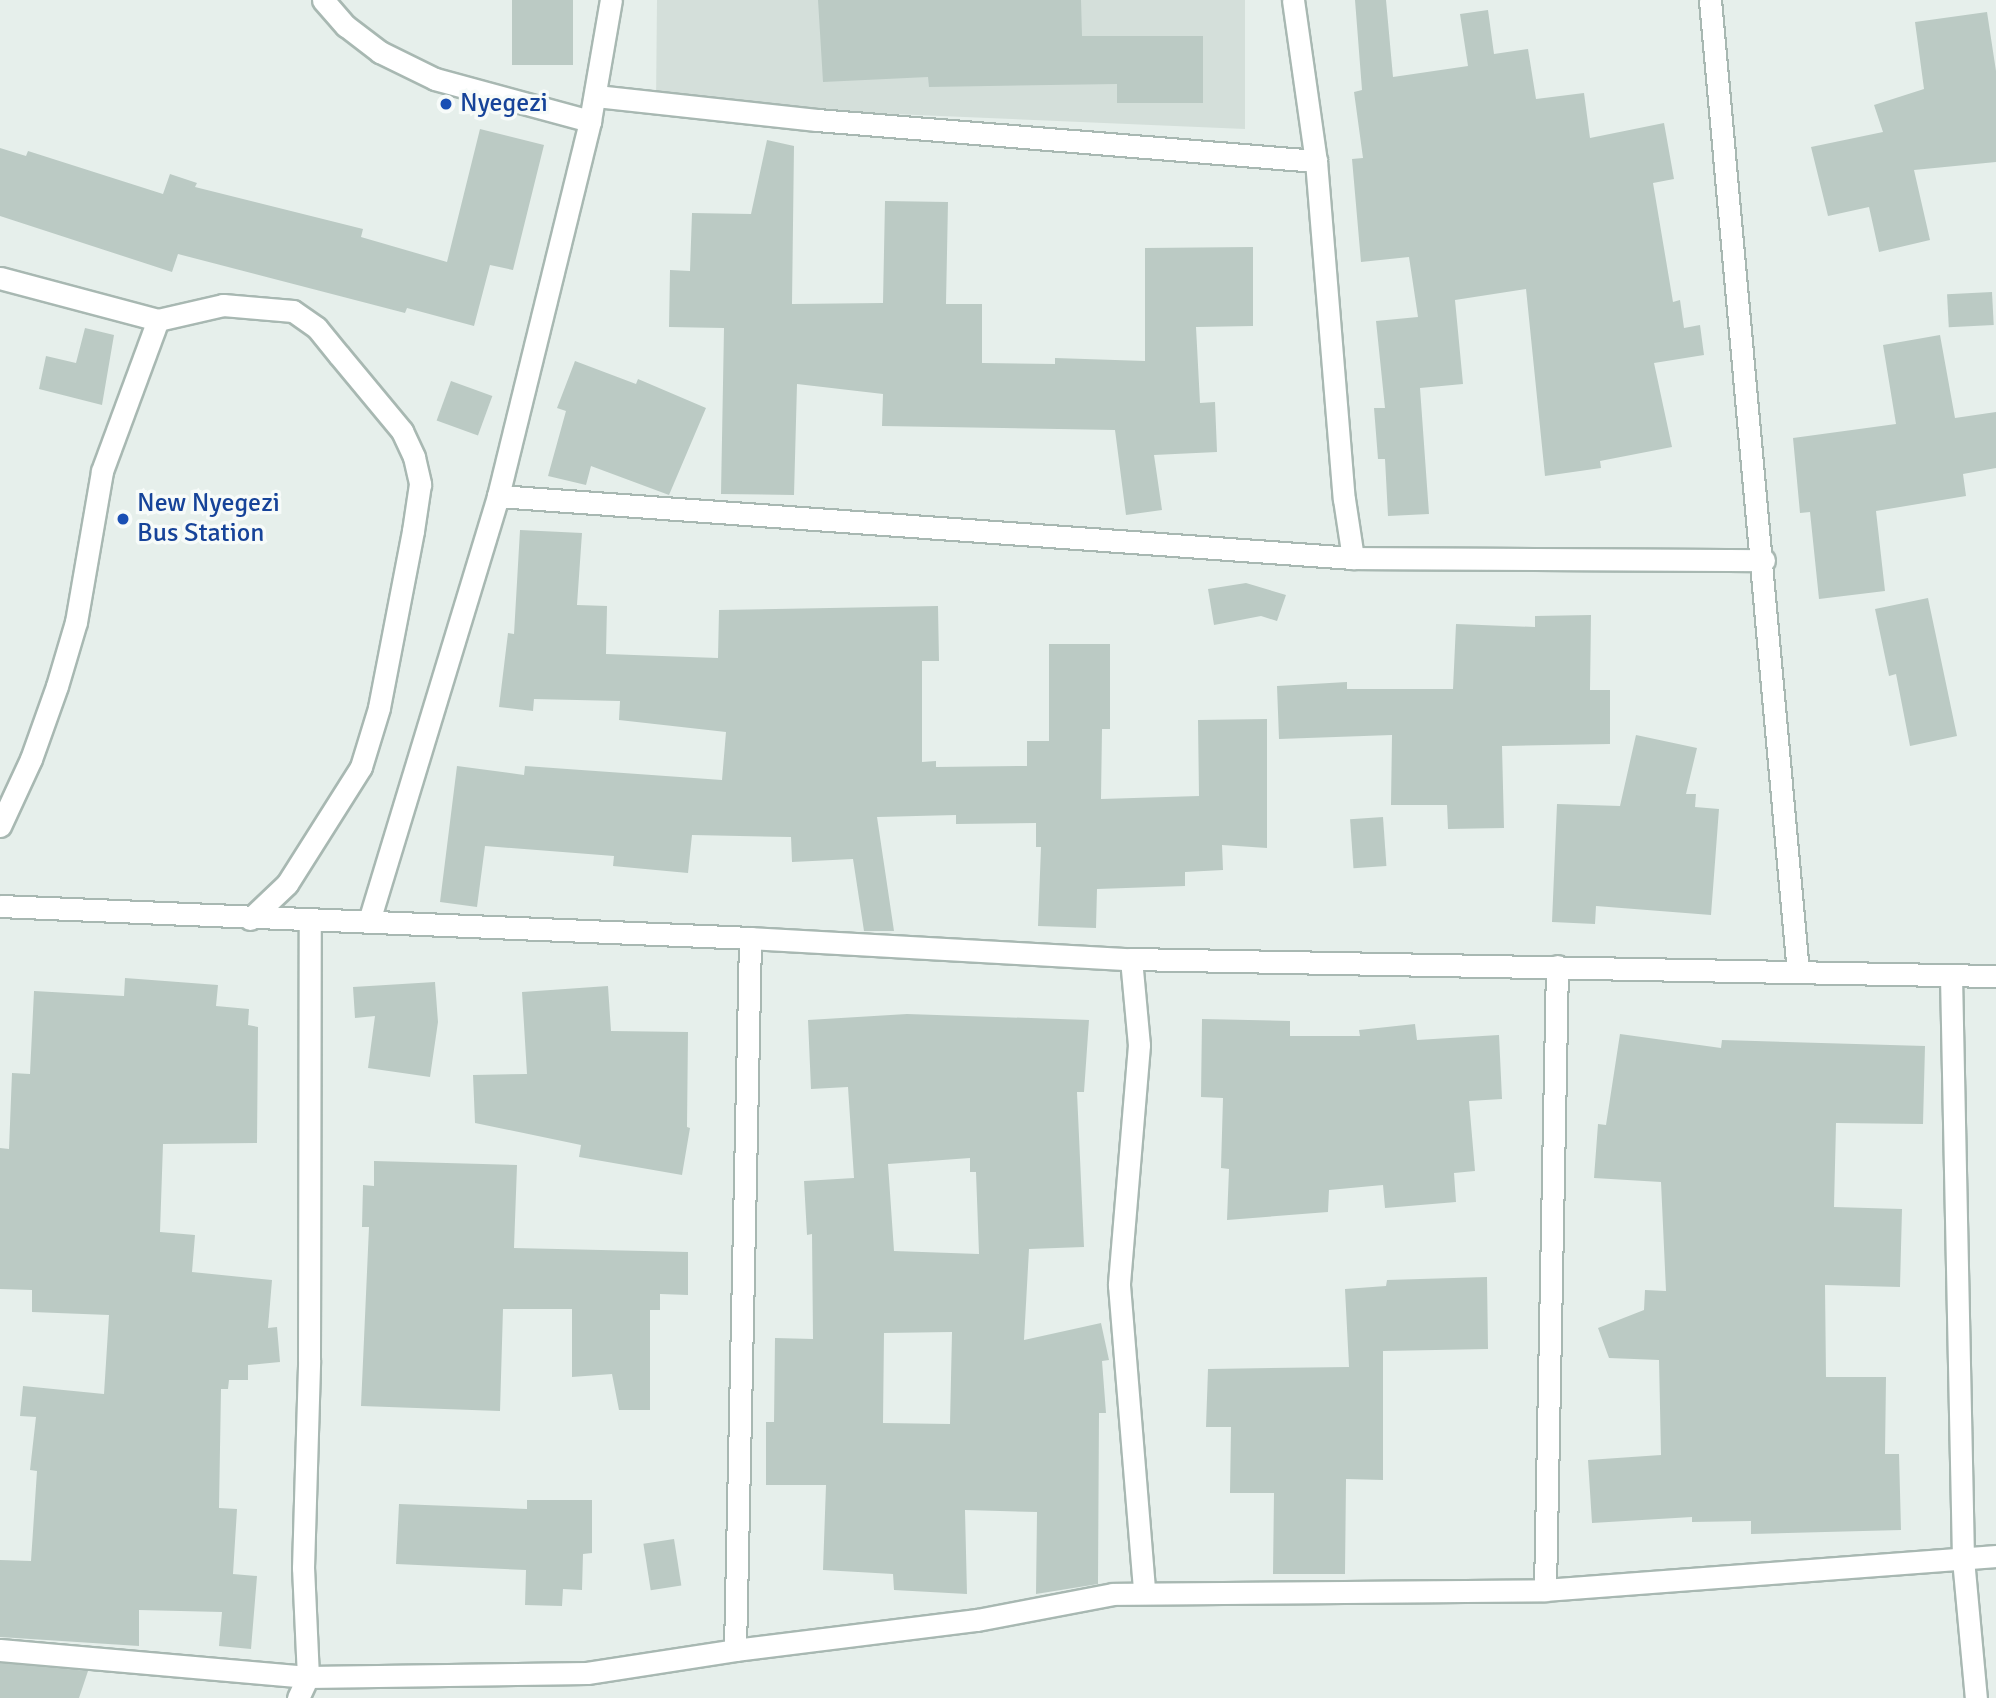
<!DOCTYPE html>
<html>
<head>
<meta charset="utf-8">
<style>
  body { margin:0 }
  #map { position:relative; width:1996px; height:1698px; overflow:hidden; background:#e6efeb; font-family:Signika,sans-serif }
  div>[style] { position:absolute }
  .built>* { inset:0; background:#d4dfda }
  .building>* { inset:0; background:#bbcac4; transform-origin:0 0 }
  .roads { filter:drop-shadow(2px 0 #a8b8b2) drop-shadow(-2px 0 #a8b8b2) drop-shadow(0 2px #a8b8b2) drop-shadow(0 -2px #a8b8b2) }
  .minor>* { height:21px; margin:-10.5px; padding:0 10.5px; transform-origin:10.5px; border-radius:10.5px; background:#fff }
  .dots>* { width:19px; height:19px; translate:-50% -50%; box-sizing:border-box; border:4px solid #f7fbf9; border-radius:50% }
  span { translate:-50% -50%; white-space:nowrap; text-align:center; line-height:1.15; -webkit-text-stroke:7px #f7fbf9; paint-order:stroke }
  .transit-label { font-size:26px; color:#164399 }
  .left { translate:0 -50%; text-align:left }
</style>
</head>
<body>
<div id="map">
  <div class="built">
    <div style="clip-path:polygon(657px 0,1245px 0,1245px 129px,656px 104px)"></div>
  </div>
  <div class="building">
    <div style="left:512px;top:0;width:61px;height:65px"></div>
    <div style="clip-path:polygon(818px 0,1081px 0,1082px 36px,1203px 36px,1203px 103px,1117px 103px,1117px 84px,929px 87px,928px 77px,823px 82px)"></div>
    <div style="clip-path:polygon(1355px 0,1386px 0,1393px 77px,1468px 66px,1460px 14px,1488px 10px,1494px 54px,1528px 49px,1536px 99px,1584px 93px,1590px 138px,1664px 123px,1674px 179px,1653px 183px,1673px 302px,1680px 300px,1684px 328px,1700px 325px,1704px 355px,1654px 363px,1672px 447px,1600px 461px,1601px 468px,1545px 476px,1526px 289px,1455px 300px,1463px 384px,1420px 388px,1429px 514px,1388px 516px,1385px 459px,1378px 459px,1374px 408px,1385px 408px,1376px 321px,1418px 317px,1409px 257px,1361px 262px,1352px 159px,1363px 158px,1354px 92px,1362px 90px)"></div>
    <div style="clip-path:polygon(1987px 12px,1996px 71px,1996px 162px,1914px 170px,1930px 240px,1879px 252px,1869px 207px,1828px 216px,1811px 147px,1883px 132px,1874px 105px,1924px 89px,1915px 22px)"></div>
    <div style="clip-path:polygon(480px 129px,544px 145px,513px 270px,490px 265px,474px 326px,407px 308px,405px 313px,178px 254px,172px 272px,0 216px,0 148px,26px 156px,28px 151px,163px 194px,170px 174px,197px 183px,195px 187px,363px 229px,361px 237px,447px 262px)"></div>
    <div style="clip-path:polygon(767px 140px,794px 146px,792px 304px,883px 303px,885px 201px,948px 202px,946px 304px,982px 304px,982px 363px,1055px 364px,1055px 358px,1145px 361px,1145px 248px,1253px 247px,1253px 326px,1196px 327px,1200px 403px,1215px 402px,1217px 452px,1154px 455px,1162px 510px,1126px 515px,1115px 430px,882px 426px,883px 394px,797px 384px,794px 495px,721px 494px,724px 328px,669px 327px,670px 270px,690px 271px,692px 213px,751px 214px)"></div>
    <div style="left:1992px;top:292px;width:33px;height:45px;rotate:87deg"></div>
    <div style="clip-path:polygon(85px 328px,114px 335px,102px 405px,39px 389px,46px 356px,76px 363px)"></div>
    <div style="clip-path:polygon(1940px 335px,1955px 418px,1996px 412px,1996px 468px,1963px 474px,1966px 496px,1876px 511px,1885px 591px,1819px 599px,1810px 512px,1800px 513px,1793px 438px,1896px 424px,1883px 345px)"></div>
    <div style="clip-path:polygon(575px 361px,636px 384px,638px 379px,706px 408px,669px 495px,591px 466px,586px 485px,548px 476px,566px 411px,557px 408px)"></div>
    <div style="left:451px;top:381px;width:44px;height:42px;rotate:20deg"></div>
    <div style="clip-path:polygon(520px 530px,582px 533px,577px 605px,607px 606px,606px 654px,718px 658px,719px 610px,938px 606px,939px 661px,922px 661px,922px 762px,936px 761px,936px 767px,1027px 766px,1027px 741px,1049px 741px,1049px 644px,1110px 644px,1110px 729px,1102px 729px,1101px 799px,1199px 796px,1198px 720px,1267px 719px,1267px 848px,1222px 845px,1223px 870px,1185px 872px,1185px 886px,1097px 889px,1096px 928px,1038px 926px,1041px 847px,1036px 847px,1036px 823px,956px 824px,956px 815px,877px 817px,894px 931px,864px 931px,853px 859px,792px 862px,791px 837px,692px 835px,688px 873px,613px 866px,614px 856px,485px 846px,477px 907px,440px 902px,457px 766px,524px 775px,525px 766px,722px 780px,726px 732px,619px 720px,620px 701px,534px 699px,533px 711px,499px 707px,508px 633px,514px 634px)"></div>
    <div style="clip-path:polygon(1246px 583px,1286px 595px,1277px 621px,1261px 616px,1214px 625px,1208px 589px)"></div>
    <div style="clip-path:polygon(1928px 598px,1957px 736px,1910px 746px,1896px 674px,1889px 676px,1875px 609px)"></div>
    <div style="clip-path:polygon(1591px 615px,1590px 690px,1610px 690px,1610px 744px,1502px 746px,1504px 828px,1448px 829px,1447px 805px,1391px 805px,1392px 735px,1279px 739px,1277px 686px,1347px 682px,1347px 689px,1453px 689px,1456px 624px,1535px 627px,1535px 616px)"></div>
    <div style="clip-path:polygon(1636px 735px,1697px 748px,1686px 794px,1696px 794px,1695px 807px,1719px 809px,1711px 915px,1596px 906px,1595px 924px,1552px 922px,1557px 804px,1620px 806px)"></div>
    <div style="left:1383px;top:817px;width:49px;height:33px;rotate:86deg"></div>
    <div style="clip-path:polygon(125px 978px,218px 985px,216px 1006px,249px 1009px,248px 1025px,258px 1027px,257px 1143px,163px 1144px,160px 1232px,195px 1235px,192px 1272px,272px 1280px,268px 1328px,277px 1327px,280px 1362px,248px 1365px,248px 1380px,229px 1380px,228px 1389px,221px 1389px,219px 1508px,237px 1509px,233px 1574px,257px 1576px,251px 1649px,219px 1646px,222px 1612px,139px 1610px,139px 1646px,0 1637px,0 1560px,31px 1561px,37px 1471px,30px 1470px,36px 1417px,20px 1416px,23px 1386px,104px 1394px,109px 1315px,32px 1312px,32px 1290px,0 1289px,0 1148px,9px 1149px,12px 1073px,30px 1074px,34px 991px,124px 996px)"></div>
    <div style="clip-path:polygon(435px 982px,438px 1022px,430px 1077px,368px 1068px,375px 1016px,355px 1018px,353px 987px)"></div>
    <div style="clip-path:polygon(608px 986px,611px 1031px,688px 1032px,687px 1127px,690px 1128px,682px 1175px,579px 1157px,581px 1145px,475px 1123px,473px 1075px,527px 1074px,522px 992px)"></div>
    <div style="clip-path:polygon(evenodd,907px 1014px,1089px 1020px,1084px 1092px,1077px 1092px,1084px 1247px,1029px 1249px,1024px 1340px,1101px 1323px,1109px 1360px,1102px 1361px,1106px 1413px,1099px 1413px,1098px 1584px,1036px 1594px,1037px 1512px,965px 1510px,967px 1594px,894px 1590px,893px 1574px,823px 1570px,826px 1485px,766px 1485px,766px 1422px,774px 1422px,775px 1338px,813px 1339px,812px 1234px,807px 1235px,804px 1181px,854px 1178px,848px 1087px,811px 1089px,808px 1020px,907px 1014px,970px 1158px,970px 1172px,976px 1172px,979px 1254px,894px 1251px,888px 1164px,970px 1158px,907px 1014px,952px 1332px,950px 1424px,883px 1423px,884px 1333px,952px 1332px)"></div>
    <div style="clip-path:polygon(1202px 1019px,1290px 1021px,1290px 1036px,1360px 1036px,1359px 1030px,1415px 1024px,1417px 1040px,1499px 1035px,1502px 1099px,1469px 1101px,1475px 1171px,1454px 1173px,1456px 1202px,1385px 1208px,1383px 1185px,1329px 1190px,1328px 1212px,1227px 1220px,1229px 1169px,1221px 1168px,1223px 1098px,1201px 1097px)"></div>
    <div style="clip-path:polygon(1620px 1034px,1721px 1048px,1722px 1040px,1925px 1046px,1923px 1124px,1836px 1123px,1834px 1207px,1902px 1209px,1900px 1287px,1825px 1285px,1826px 1377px,1886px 1377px,1885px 1454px,1899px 1454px,1901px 1530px,1751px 1534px,1751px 1521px,1692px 1522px,1692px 1517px,1592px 1523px,1588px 1460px,1661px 1455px,1659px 1360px,1609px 1358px,1598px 1328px,1644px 1310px,1645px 1290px,1666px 1291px,1661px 1182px,1594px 1178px,1598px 1124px,1606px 1125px)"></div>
    <div style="clip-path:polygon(374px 1161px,517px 1165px,514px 1248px,688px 1252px,688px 1295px,660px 1294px,660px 1310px,650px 1310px,650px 1410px,619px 1410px,612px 1374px,572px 1377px,572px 1309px,503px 1309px,500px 1411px,361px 1406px,369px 1227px,362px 1227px,363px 1185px,374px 1186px)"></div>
    <div style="clip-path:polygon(1487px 1277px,1488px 1349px,1383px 1351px,1383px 1480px,1346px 1479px,1345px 1574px,1273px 1574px,1274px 1493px,1230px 1493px,1231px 1427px,1206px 1427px,1208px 1369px,1349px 1367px,1345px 1289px,1386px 1286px,1387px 1280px)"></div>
    <div style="clip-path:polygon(527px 1500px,592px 1500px,592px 1553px,583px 1554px,582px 1590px,563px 1589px,562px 1606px,525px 1605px,526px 1570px,396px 1564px,399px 1504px,527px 1509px)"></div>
    <div style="left:674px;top:1539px;width:47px;height:31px;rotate:81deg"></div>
    <div style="clip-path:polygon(0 1663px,88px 1671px,79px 1698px,0 1698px)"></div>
  </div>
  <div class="roads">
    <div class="minor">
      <div style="left:323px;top:0;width:35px;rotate:49deg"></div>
      <div style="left:346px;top:26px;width:43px;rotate:37.4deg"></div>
      <div style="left:380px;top:52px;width:61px;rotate:26.1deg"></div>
      <div style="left:435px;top:79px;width:161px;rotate:15.2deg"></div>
      <div style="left:1293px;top:0;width:163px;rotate:81.9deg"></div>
      <div style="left:1316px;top:161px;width:339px;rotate:85.3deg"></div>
      <div style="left:1344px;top:499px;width:60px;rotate:81.3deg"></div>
      <div style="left:1710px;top:0;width:976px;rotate:84.83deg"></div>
      <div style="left:596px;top:96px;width:222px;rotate:6.2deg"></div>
      <div style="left:817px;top:120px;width:501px;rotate:4.7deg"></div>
      <div style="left:0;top:278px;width:163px;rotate:14.9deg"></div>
      <div style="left:158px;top:320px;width:67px;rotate:-13deg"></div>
      <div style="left:223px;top:305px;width:70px;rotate:4.9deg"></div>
      <div style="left:293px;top:311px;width:29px;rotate:35deg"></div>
      <div style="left:317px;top:328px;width:35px;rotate:51deg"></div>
      <div style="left:339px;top:355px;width:99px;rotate:50.3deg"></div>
      <div style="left:402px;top:431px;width:29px;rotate:65deg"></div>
      <div style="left:414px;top:457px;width:28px;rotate:77deg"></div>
      <div style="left:420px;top:484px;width:48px;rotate:98.5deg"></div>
      <div style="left:413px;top:531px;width:180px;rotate:100.9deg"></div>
      <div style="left:379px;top:708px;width:62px;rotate:107deg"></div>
      <div style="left:361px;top:767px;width:138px;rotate:122.3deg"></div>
      <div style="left:287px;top:884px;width:51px;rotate:136.6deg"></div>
      <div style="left:498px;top:496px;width:857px;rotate:4.15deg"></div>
      <div style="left:1353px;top:558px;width:411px;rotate:0.3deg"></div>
      <div style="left:0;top:826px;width:74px;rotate:-65.2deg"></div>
      <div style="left:31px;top:759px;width:77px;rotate:-70.4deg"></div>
      <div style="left:57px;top:686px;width:67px;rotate:-73.5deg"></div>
      <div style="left:76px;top:622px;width:153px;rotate:-80.2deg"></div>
      <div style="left:102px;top:471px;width:161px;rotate:-69.7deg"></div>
      <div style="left:0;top:906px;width:751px;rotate:2.44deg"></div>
      <div style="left:750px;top:938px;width:382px;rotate:3.2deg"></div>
      <div style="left:1131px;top:959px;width:865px;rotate:1.13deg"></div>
      <div style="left:369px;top:921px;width:444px;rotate:-73.1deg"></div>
      <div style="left:498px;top:496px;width:386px;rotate:-76.2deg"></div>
      <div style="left:590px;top:121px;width:123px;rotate:-80.2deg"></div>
      <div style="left:1131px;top:959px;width:86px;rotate:84.7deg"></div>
      <div style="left:1139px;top:1045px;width:241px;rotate:94.8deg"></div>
      <div style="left:1119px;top:1285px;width:308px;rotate:85.3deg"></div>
      <div style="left:1951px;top:976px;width:583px;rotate:88.82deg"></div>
      <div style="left:1963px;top:1559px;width:140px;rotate:84.7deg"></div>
      <div style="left:1545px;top:1590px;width:624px;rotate:-88.9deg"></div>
      <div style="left:0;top:1650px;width:309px;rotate:5deg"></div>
      <div style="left:308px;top:1677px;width:279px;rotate:-0.8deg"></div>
      <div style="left:587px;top:1673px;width:150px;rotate:-8.8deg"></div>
      <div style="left:735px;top:1650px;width:244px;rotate:-7.1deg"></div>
      <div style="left:977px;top:1620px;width:138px;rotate:-10.8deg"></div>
      <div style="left:1113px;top:1594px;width:432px;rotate:-0.5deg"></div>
      <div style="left:1545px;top:1590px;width:452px;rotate:-4.3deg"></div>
      <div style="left:735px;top:1650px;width:712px;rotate:-88.79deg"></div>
      <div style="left:298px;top:1698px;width:23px;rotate:-65deg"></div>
      <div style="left:308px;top:1677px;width:109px;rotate:-92.6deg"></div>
      <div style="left:303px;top:1568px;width:208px;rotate:-88.3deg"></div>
      <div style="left:309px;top:1360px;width:439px;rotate:-89.9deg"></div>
    </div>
  </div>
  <div class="dots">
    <div style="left:446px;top:104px;background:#1a4fb4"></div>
    <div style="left:123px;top:519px;background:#1a4fb4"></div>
  </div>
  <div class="transit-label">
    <span class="left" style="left:460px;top:104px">Nyegezi</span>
    <span class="left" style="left:137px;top:519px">New Nyegezi<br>Bus Station</span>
  </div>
</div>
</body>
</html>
